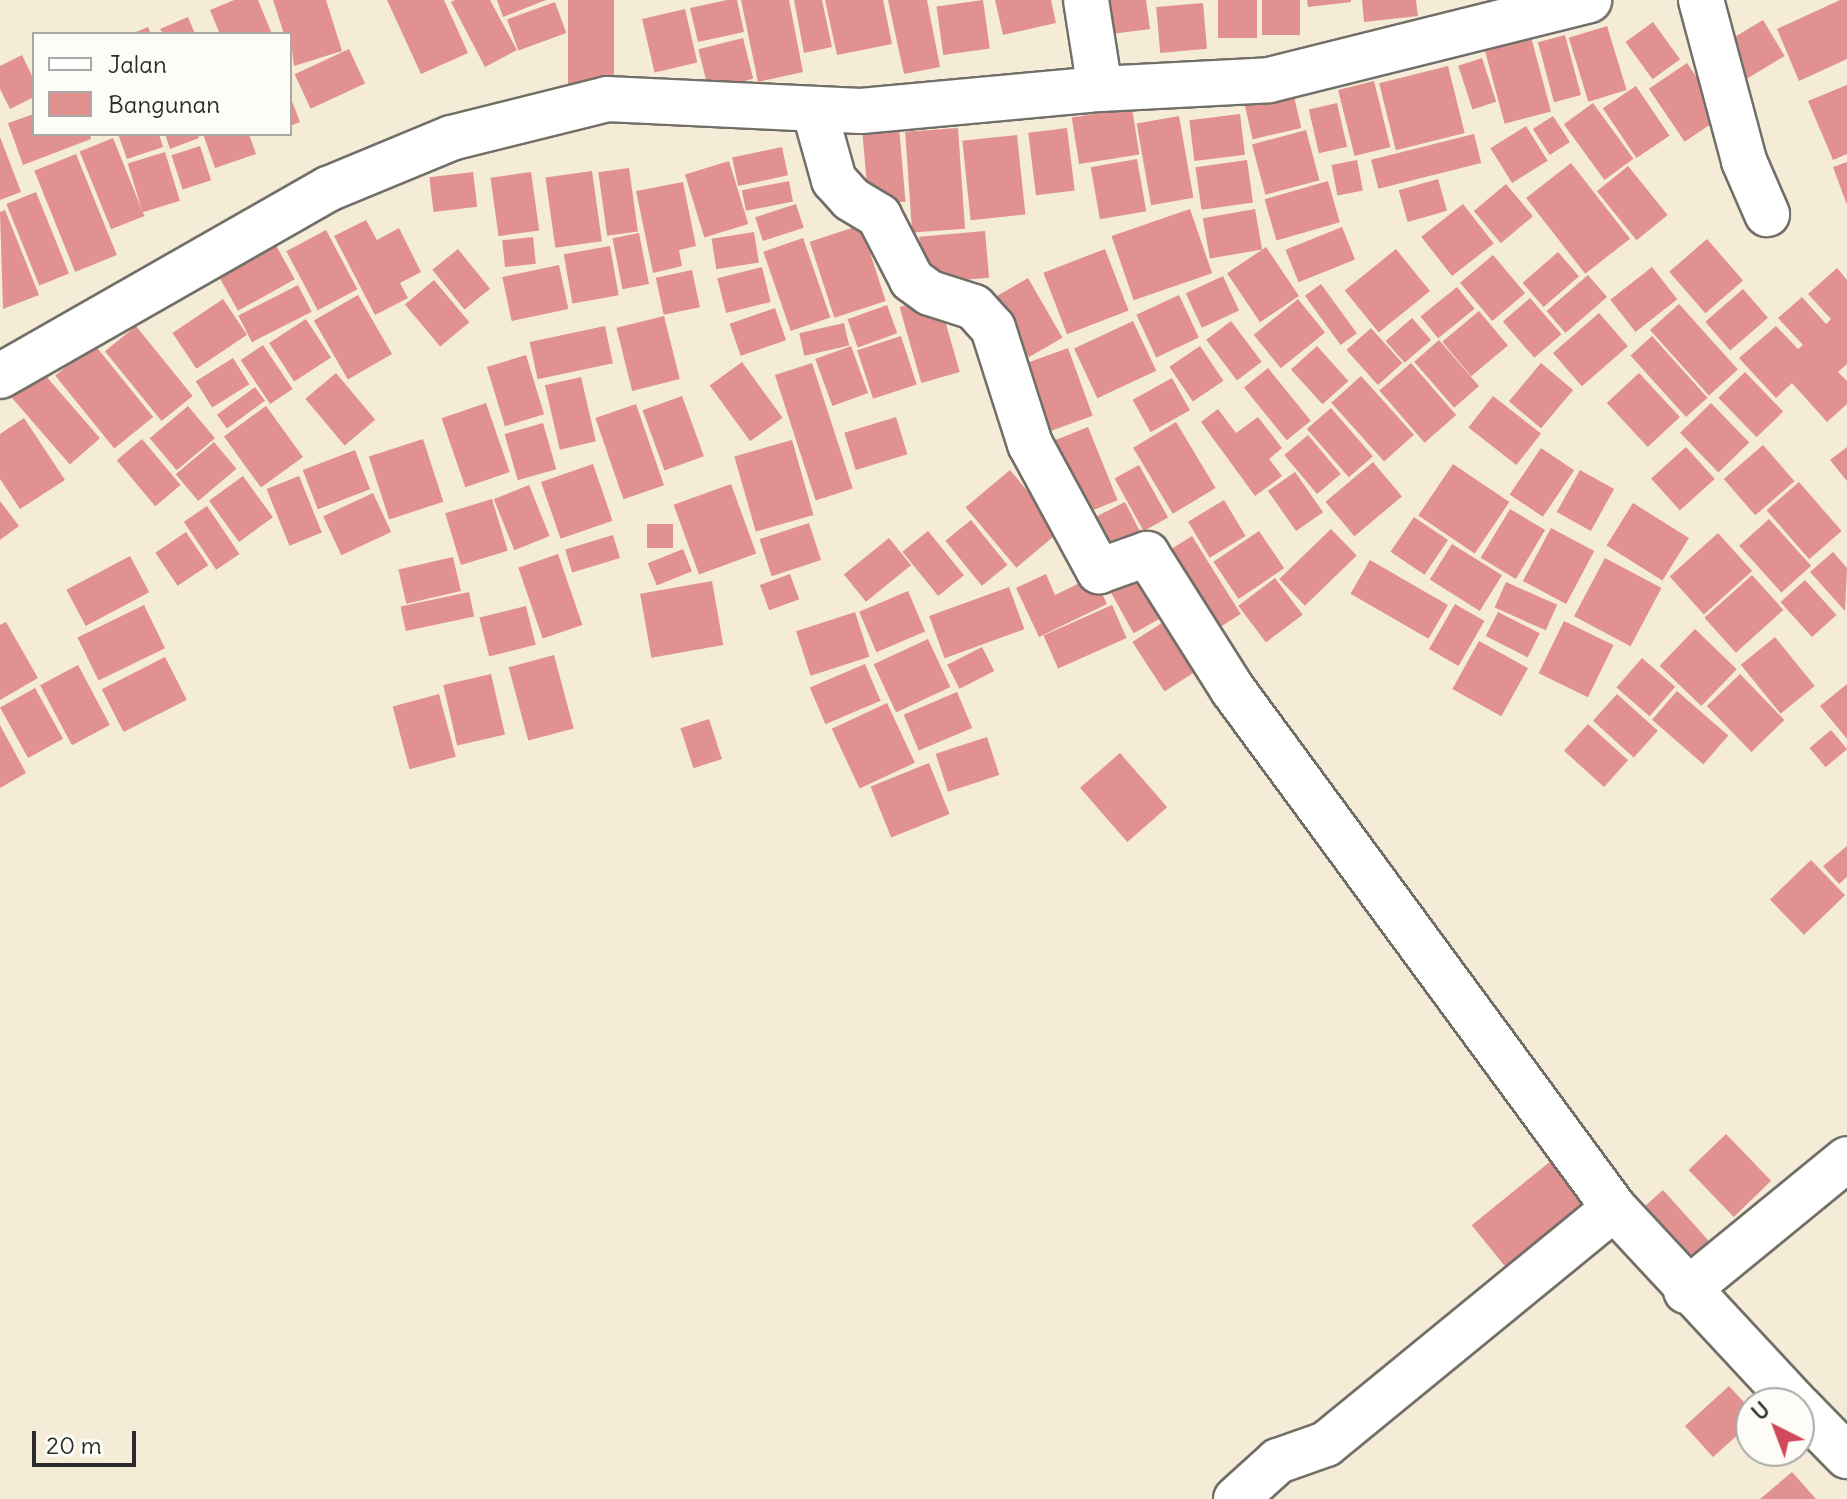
<!DOCTYPE html>
<html>
<head>
<meta charset="utf-8">
<style>
  body { margin:0 }
  #map { position:relative; width:1847px; height:1499px; overflow:hidden; background:#f5ecd8; font-family:Delius,sans-serif }
  div>[style] { position:absolute }
  .building>* { inset:0; background:#e19190; transform-origin:0 0 }
  .roads { filter:drop-shadow(2px 0 #726f68) drop-shadow(-2px 0 #726f68) drop-shadow(0 2px #726f68) drop-shadow(0 -2px #726f68) }
  .minor>* { height:44px; margin:-22px; padding:0 22px; transform-origin:22px; border-radius:22px; background:#fff }
  span { translate:-50% -50%; white-space:nowrap; text-align:center; line-height:1.15; -webkit-text-stroke:6px #fdfcf7; paint-order:stroke }
  .legend { position:absolute; left:32px; top:32px; width:260px; height:104px; box-sizing:border-box; background:#fdfcf7; border:2px solid #a9a8a5; margin:0; padding:10px 14px; list-style:none; font-size:24px; color:#2b2b2b }
  .legend li { display:flex; align-items:center; gap:16px; height:40px }
  .legend b { width:40px; border:2px solid #a9a8a5 }
  .north { position:absolute; left:1735px; top:1387px; width:80px; height:80px; box-sizing:border-box; background:#fdfcf7; border:2px solid #a9a8a5; border-radius:50%; rotate:318deg; font-size:22px; font-weight:700; line-height:32px; text-align:center; color:#2b2b2b }
  .north::after { content:''; display:block; margin:auto; width:28px; height:36px; background:#d1495b; clip-path:polygon(50% 0,100% 100%,50% 72%,0 100%) }
  .scale { position:absolute; left:32px; top:1431px; width:104px; height:36px; box-sizing:border-box; border:4px solid #2b2b2b; border-top:0; padding-left:10px; font-size:24px; line-height:28px; white-space:nowrap; color:#2b2b2b; -webkit-text-stroke:6px #fdfcf7; paint-order:stroke }
</style>
</head>
<body>
<div id="map">
  <div class="building">
    <div style="clip-path:polygon(234px 0,258px 0,272px 34px,220px 34px,210px 10px)"></div>
    <div style="clip-path:polygon(273px 0,326px 0,342px 51px,294px 66px,290px 34px,284px 34px)"></div>
    <div style="clip-path:polygon(387px 0,444px 0,468px 53px,421px 74px)"></div>
    <div style="clip-path:polygon(455px 0,490px 0,517px 50px,485px 67px,451px 2px)"></div>
    <div style="clip-path:polygon(497px 0,546px 0,503px 17px)"></div>
    <div style="left:568px;top:0;width:46px;height:89px"></div>
    <div style="clip-path:polygon(727px 0,737px 0,744px 32px,698px 42px,690px 8px)"></div>
    <div style="clip-path:polygon(741px 0,789px 0,803px 72px,758px 82px)"></div>
    <div style="clip-path:polygon(794px 0,822px 0,832px 47px,804px 53px)"></div>
    <div style="clip-path:polygon(825px 0,883px 0,892px 44px,837px 55px)"></div>
    <div style="clip-path:polygon(888px 0,927px 0,940px 67px,904px 74px)"></div>
    <div style="left:983px;top:0;width:49px;height:47px;rotate:82deg"></div>
    <div style="clip-path:polygon(995px 0,1051px 0,1056px 23px,1003px 35px)"></div>
    <div style="clip-path:polygon(1092px 0,1146px 0,1150px 29px,1096px 36px)"></div>
    <div style="left:1218px;top:0;width:39px;height:38px"></div>
    <div style="left:1262px;top:0;width:38px;height:35px"></div>
    <div style="clip-path:polygon(1307px 0,1351px 0,1351px 2px,1308px 7px)"></div>
    <div style="clip-path:polygon(1362px 0,1416px 0,1418px 16px,1364px 22px)"></div>
    <div style="clip-path:polygon(1840px 0,1847px 0,1847px 59px,1799px 81px,1777px 29px)"></div>
    <div style="left:555px;top:2px;width:33px;height:51px;rotate:70deg"></div>
    <div style="left:1203px;top:3px;width:46px;height:47px;rotate:85deg"></div>
    <div style="left:685px;top:9px;width:55px;height:44px;rotate:77deg"></div>
    <div style="clip-path:polygon(188px 17px,195px 34px,163px 34px,160px 29px)"></div>
    <div style="left:1763px;top:20px;width:42px;height:61px;rotate:59deg"></div>
    <div style="left:1653px;top:22px;width:46px;height:34px;rotate:54deg"></div>
    <div style="left:1607px;top:26px;width:67px;height:40px;rotate:73deg"></div>
    <div style="clip-path:polygon(148px 27px,151px 34px,131px 34px)"></div>
    <div style="left:1565px;top:35px;width:62px;height:28px;rotate:75deg"></div>
    <div style="left:1531px;top:37px;width:77px;height:48px;rotate:75deg"></div>
    <div style="left:743px;top:38px;width:42px;height:46px;rotate:76deg"></div>
    <div style="left:349px;top:49px;width:38px;height:60px;rotate:65deg"></div>
    <div style="clip-path:polygon(22px 55px,34px 80px,34px 97px,10px 109px,0 89px,0 66px)"></div>
    <div style="left:1482px;top:58px;width:46px;height:25px;rotate:72deg"></div>
    <div style="left:1687px;top:63px;width:64px;height:46px;rotate:56deg"></div>
    <div style="left:1448px;top:66px;width:69px;height:71px;rotate:76deg"></div>
    <div style="left:1374px;top:81px;width:68px;height:37px;rotate:76deg"></div>
    <div style="clip-path:polygon(1847px 85px,1847px 154px,1833px 160px,1808px 101px)"></div>
    <div style="left:1636px;top:86px;width:60px;height:40px;rotate:56deg"></div>
    <div style="left:1293px;top:92px;width:37px;height:50px;rotate:77deg"></div>
    <div style="clip-path:polygon(290px 96px,300px 122px,290px 126px)"></div>
    <div style="left:1337px;top:103px;width:45px;height:29px;rotate:77deg"></div>
    <div style="left:1593px;top:103px;width:69px;height:36px;rotate:54deg"></div>
    <div style="left:1132px;top:108px;width:47px;height:61px;rotate:81deg"></div>
    <div style="clip-path:polygon(34px 114px,34px 134px,90px 134px,91px 139px,23px 165px,8px 123px)"></div>
    <div style="left:1240px;top:114px;width:41px;height:51px;rotate:83deg"></div>
    <div style="left:1179px;top:116px;width:83px;height:43px;rotate:80deg"></div>
    <div style="left:1553px;top:116px;width:31px;height:24px;rotate:57deg"></div>
    <div style="left:1526px;top:126px;width:41px;height:42px;rotate:58deg"></div>
    <div style="left:899px;top:127px;width:75px;height:37px;rotate:85deg"></div>
    <div style="left:958px;top:128px;width:101px;height:53px;rotate:86deg"></div>
    <div style="left:1067px;top:128px;width:63px;height:39px;rotate:83deg"></div>
    <div style="left:1306px;top:130px;width:52px;height:56px;rotate:75deg"></div>
    <div style="clip-path:polygon(118px 134px,159px 134px,163px 147px,127px 159px)"></div>
    <div style="clip-path:polygon(165px 134px,198px 134px,199px 138px,170px 149px)"></div>
    <div style="clip-path:polygon(203px 134px,249px 134px,256px 154px,215px 168px)"></div>
    <div style="left:1474px;top:134px;width:30px;height:106px;rotate:76deg"></div>
    <div style="left:1017px;top:135px;width:80px;height:55px;rotate:84deg"></div>
    <div style="clip-path:polygon(0 137px,21px 192px,0 200px)"></div>
    <div style="left:113px;top:138px;width:84px;height:36px;rotate:68deg"></div>
    <div style="left:200px;top:146px;width:36px;height:30px;rotate:72deg"></div>
    <div style="left:782px;top:147px;width:29px;height:51px;rotate:78deg"></div>
    <div style="left:165px;top:152px;width:51px;height:39px;rotate:73deg"></div>
    <div style="left:76px;top:154px;width:109px;height:45px;rotate:68deg"></div>
    <div style="left:1137px;top:159px;width:53px;height:47px;rotate:80deg"></div>
    <div style="left:1247px;top:160px;width:43px;height:52px;rotate:82deg"></div>
    <div style="left:1357px;top:160px;width:31px;height:26px;rotate:79deg"></div>
    <div style="left:729px;top:161px;width:66px;height:46px;rotate:73deg"></div>
    <div style="clip-path:polygon(1847px 162px,1847px 205px,1833px 167px)"></div>
    <div style="left:1571px;top:163px;width:96px;height:57px;rotate:52deg"></div>
    <div style="left:1628px;top:166px;width:63px;height:40px;rotate:51deg"></div>
    <div style="left:629px;top:168px;width:64px;height:31px;rotate:82deg"></div>
    <div style="left:592px;top:171px;width:71px;height:47px;rotate:82deg"></div>
    <div style="left:473px;top:172px;width:35px;height:44px;rotate:83deg"></div>
    <div style="left:531px;top:172px;width:59px;height:41px;rotate:82deg"></div>
    <div style="left:1438px;top:179px;width:33px;height:41px;rotate:74deg"></div>
    <div style="left:789px;top:181px;width:21px;height:48px;rotate:79deg"></div>
    <div style="left:1328px;top:181px;width:43px;height:66px;rotate:74deg"></div>
    <div style="clip-path:polygon(683px 182px,696px 246px,679px 250px,682px 266px,653px 273px,636px 191px)"></div>
    <div style="left:1506px;top:184px;width:42px;height:42px;rotate:50deg"></div>
    <div style="left:36px;top:192px;width:88px;height:32px;rotate:68deg"></div>
    <div style="left:796px;top:204px;width:25px;height:43px;rotate:72deg"></div>
    <div style="left:1463px;top:204px;width:50px;height:53px;rotate:52deg"></div>
    <div style="left:1190px;top:209px;width:68px;height:83px;rotate:71deg"></div>
    <div style="left:1255px;top:209px;width:41px;height:53px;rotate:80deg"></div>
    <div style="clip-path:polygon(5px 210px,39px 295px,3px 309px,0 212px)"></div>
    <div style="clip-path:polygon(366px 220px,377px 240px,399px 228px,421px 272px,400px 283px,408px 298px,375px 315px,334px 236px)"></div>
    <div style="left:861px;top:225px;width:80px;height:54px;rotate:72deg"></div>
    <div style="left:1342px;top:227px;width:35px;height:61px;rotate:68deg"></div>
    <div style="left:326px;top:230px;width:67px;height:45px;rotate:62deg"></div>
    <div style="left:985px;top:231px;width:47px;height:66px;rotate:85deg"></div>
    <div style="left:754px;top:232px;width:31px;height:43px;rotate:81deg"></div>
    <div style="left:639px;top:233px;width:52px;height:27px;rotate:79deg"></div>
    <div style="left:533px;top:237px;width:27px;height:31px;rotate:84deg"></div>
    <div style="left:803px;top:238px;width:84px;height:42px;rotate:71deg"></div>
    <div style="left:1707px;top:239px;width:55px;height:50px;rotate:49deg"></div>
    <div style="left:273px;top:240px;width:45px;height:65px;rotate:61deg"></div>
    <div style="left:610px;top:246px;width:50px;height:47px;rotate:80deg"></div>
    <div style="left:1266px;top:247px;width:59px;height:47px;rotate:56deg"></div>
    <div style="left:458px;top:249px;width:51px;height:33px;rotate:51deg"></div>
    <div style="left:1105px;top:249px;width:66px;height:66px;rotate:69deg"></div>
    <div style="left:1396px;top:249px;width:54px;height:66px;rotate:51deg"></div>
    <div style="left:1558px;top:252px;width:32px;height:47px;rotate:49deg"></div>
    <div style="left:1493px;top:255px;width:50px;height:43px;rotate:50deg"></div>
    <div style="left:559px;top:265px;width:45px;height:58px;rotate:78deg"></div>
    <div style="left:762px;top:267px;width:36px;height:46px;rotate:76deg"></div>
    <div style="left:1652px;top:267px;width:41px;height:53px;rotate:52deg"></div>
    <div style="clip-path:polygon(1837px 268px,1847px 280px,1847px 364px,1838px 372px,1847px 381px,1847px 404px,1827px 422px,1792px 383px,1776px 398px,1739px 358px,1776px 326px,1798px 349px,1803px 345px,1778px 318px,1802px 297px,1826px 324px,1831px 319px,1808px 294px)"></div>
    <div style="left:692px;top:270px;width:38px;height:37px;rotate:78deg"></div>
    <div style="left:1588px;top:275px;width:29px;height:55px;rotate:49deg"></div>
    <div style="left:1223px;top:276px;width:38px;height:41px;rotate:65deg"></div>
    <div style="left:1028px;top:278px;width:69px;height:39px;rotate:60deg"></div>
    <div style="left:434px;top:280px;width:55px;height:38px;rotate:50deg"></div>
    <div style="left:1321px;top:284px;width:61px;height:20px;rotate:54deg"></div>
    <div style="left:298px;top:285px;width:30px;height:67px;rotate:63deg"></div>
    <div style="left:1457px;top:287px;width:28px;height:47px;rotate:51deg"></div>
    <div style="left:1743px;top:289px;width:38px;height:50px;rotate:49deg"></div>
    <div style="left:358px;top:295px;width:68px;height:51px;rotate:60deg"></div>
    <div style="left:1179px;top:295px;width:47px;height:47px;rotate:65deg"></div>
    <div style="left:938px;top:296px;width:79px;height:40px;rotate:74deg"></div>
    <div style="left:1530px;top:298px;width:48px;height:36px;rotate:49deg"></div>
    <div style="left:223px;top:299px;width:43px;height:61px;rotate:56deg"></div>
    <div style="left:1298px;top:299px;width:43px;height:57px;rotate:51deg"></div>
    <div style="left:1679px;top:304px;width:88px;height:39px;rotate:48deg"></div>
    <div style="left:887px;top:305px;width:30px;height:42px;rotate:70deg"></div>
    <div style="left:775px;top:308px;width:34px;height:48px;rotate:71deg"></div>
    <div style="left:1479px;top:311px;width:45px;height:48px;rotate:50deg"></div>
    <div style="left:1599px;top:313px;width:44px;height:61px;rotate:49deg"></div>
    <div style="left:664px;top:316px;width:65px;height:49px;rotate:76deg"></div>
    <div style="left:1412px;top:318px;width:29px;height:35px;rotate:49deg"></div>
    <div style="left:306px;top:319px;width:46px;height:44px;rotate:57deg"></div>
    <div style="left:1133px;top:321px;width:55px;height:65px;rotate:65deg"></div>
    <div style="left:1231px;top:321px;width:51px;height:31px;rotate:53deg"></div>
    <div style="left:844px;top:323px;width:23px;height:46px;rotate:77deg"></div>
    <div style="left:136px;top:326px;width:90px;height:40px;rotate:51deg"></div>
    <div style="left:605px;top:326px;width:38px;height:77px;rotate:78deg"></div>
    <div style="left:1371px;top:328px;width:47px;height:33px;rotate:48deg"></div>
    <div style="left:901px;top:336px;width:51px;height:46px;rotate:72deg"></div>
    <div style="left:1652px;top:336px;width:83px;height:29px;rotate:48deg"></div>
    <div style="left:1439px;top:340px;width:61px;height:33px;rotate:49deg"></div>
    <div style="left:94px;top:344px;width:94px;height:50px;rotate:51deg"></div>
    <div style="left:263px;top:345px;width:53px;height:27px;rotate:56deg"></div>
    <div style="left:851px;top:346px;width:50px;height:38px;rotate:70deg"></div>
    <div style="left:1200px;top:346px;width:42px;height:37px;rotate:56deg"></div>
    <div style="left:1317px;top:346px;width:47px;height:35px;rotate:48deg"></div>
    <div style="left:1068px;top:348px;width:72px;height:63px;rotate:70deg"></div>
    <div style="left:526px;top:355px;width:62px;height:41px;rotate:73deg"></div>
    <div style="left:233px;top:358px;width:31px;height:44px;rotate:58deg"></div>
    <div style="left:742px;top:362px;width:69px;height:40px;rotate:54deg"></div>
    <div style="left:812px;top:363px;width:132px;height:39px;rotate:72deg"></div>
    <div style="left:1411px;top:363px;width:69px;height:42px;rotate:49deg"></div>
    <div style="left:1541px;top:363px;width:42px;height:50px;rotate:40deg"></div>
    <div style="left:39px;top:368px;width:93px;height:40px;rotate:49deg"></div>
    <div style="left:1268px;top:368px;width:68px;height:31px;rotate:51deg"></div>
    <div style="left:1745px;top:372px;width:55px;height:37px;rotate:46deg"></div>
    <div style="left:336px;top:373px;width:61px;height:40px;rotate:50deg"></div>
    <div style="left:1639px;top:373px;width:60px;height:44px;rotate:47deg"></div>
    <div style="left:1361px;top:376px;width:79px;height:40px;rotate:48deg"></div>
    <div style="left:581px;top:377px;width:66px;height:37px;rotate:77deg"></div>
    <div style="left:1172px;top:378px;width:37px;height:45px;rotate:61deg"></div>
    <div style="left:255px;top:387px;width:17px;height:47px;rotate:54deg"></div>
    <div style="left:682px;top:396px;width:64px;height:42px;rotate:70deg"></div>
    <div style="left:1493px;top:396px;width:61px;height:40px;rotate:38deg"></div>
    <div style="left:486px;top:403px;width:73px;height:47px;rotate:71deg"></div>
    <div style="left:1711px;top:403px;width:55px;height:43px;rotate:46deg"></div>
    <div style="left:636px;top:404px;width:86px;height:43px;rotate:71deg"></div>
    <div style="left:188px;top:406px;width:42px;height:50px;rotate:50deg"></div>
    <div style="left:266px;top:406px;width:63px;height:52px;rotate:54deg"></div>
    <div style="left:1331px;top:408px;width:64px;height:32px;rotate:49deg"></div>
    <div style="clip-path:polygon(1218px 409px,1236px 433px,1258px 417px,1282px 448px,1269px 459px,1282px 476px,1255px 496px,1201px 422px)"></div>
    <div style="left:896px;top:417px;width:39px;height:54px;rotate:73deg"></div>
    <div style="clip-path:polygon(24px 418px,65px 480px,20px 509px,0 479px,0 434px)"></div>
    <div style="left:1176px;top:422px;width:77px;height:50px;rotate:59deg"></div>
    <div style="left:543px;top:423px;width:48px;height:40px;rotate:74deg"></div>
    <div style="left:1088px;top:427px;width:79px;height:51px;rotate:68deg"></div>
    <div style="left:1308px;top:435px;width:51px;height:31px;rotate:50deg"></div>
    <div style="left:142px;top:439px;width:60px;height:33px;rotate:50deg"></div>
    <div style="left:423px;top:439px;width:66px;height:57px;rotate:72deg"></div>
    <div style="left:792px;top:440px;width:78px;height:60px;rotate:74deg"></div>
    <div style="left:214px;top:442px;width:35px;height:50px;rotate:50deg"></div>
    <div style="left:1763px;top:445px;width:48px;height:52px;rotate:49deg"></div>
    <div style="left:1686px;top:447px;width:43px;height:47px;rotate:48deg"></div>
    <div style="clip-path:polygon(1847px 447px,1847px 481px,1830px 460px)"></div>
    <div style="left:1541px;top:448px;width:40px;height:56px;rotate:34deg"></div>
    <div style="left:355px;top:450px;width:42px;height:56px;rotate:69deg"></div>
    <div style="left:1373px;top:462px;width:45px;height:62px;rotate:50deg"></div>
    <div style="left:593px;top:464px;width:60px;height:55px;rotate:71deg"></div>
    <div style="left:1453px;top:464px;width:68px;height:62px;rotate:34deg"></div>
    <div style="left:1139px;top:465px;width:60px;height:28px;rotate:61deg"></div>
    <div style="left:1010px;top:470px;width:79px;height:58px;rotate:50deg"></div>
    <div style="left:1580px;top:470px;width:39px;height:48px;rotate:29deg"></div>
    <div style="left:1295px;top:472px;width:49px;height:33px;rotate:55deg"></div>
    <div style="left:243px;top:476px;width:51px;height:42px;rotate:54deg"></div>
    <div style="left:299px;top:476px;width:61px;height:35px;rotate:68deg"></div>
    <div style="left:1799px;top:482px;width:65px;height:43px;rotate:49deg"></div>
    <div style="left:731px;top:484px;width:74px;height:61px;rotate:70deg"></div>
    <div style="left:529px;top:485px;width:55px;height:38px;rotate:68deg"></div>
    <div style="left:373px;top:493px;width:43px;height:55px;rotate:65deg"></div>
    <div style="left:492px;top:499px;width:54px;height:49px;rotate:73deg"></div>
    <div style="left:1224px;top:500px;width:42px;height:42px;rotate:59deg"></div>
    <div style="clip-path:polygon(0 501px,19px 526px,0 540px)"></div>
    <div style="left:1125px;top:502px;width:47px;height:52px;rotate:63deg"></div>
    <div style="left:1633px;top:503px;width:66px;height:50px;rotate:32deg"></div>
    <div style="left:207px;top:506px;width:58px;height:28px;rotate:56deg"></div>
    <div style="left:1510px;top:509px;width:41px;height:57px;rotate:31deg"></div>
    <div style="left:1414px;top:517px;width:41px;height:42px;rotate:34deg"></div>
    <div style="left:1769px;top:519px;width:63px;height:40px;rotate:48deg"></div>
    <div style="left:971px;top:520px;width:58px;height:33px;rotate:51deg"></div>
    <div style="left:809px;top:523px;width:39px;height:52px;rotate:72deg"></div>
    <div style="left:673px;top:524px;width:24px;height:26px;rotate:90deg"></div>
    <div style="left:1551px;top:528px;width:49px;height:60px;rotate:28deg"></div>
    <div style="left:1331px;top:529px;width:37px;height:72px;rotate:46deg"></div>
    <div style="left:928px;top:531px;width:57px;height:33px;rotate:51deg"></div>
    <div style="left:1259px;top:531px;width:45px;height:55px;rotate:56deg"></div>
    <div style="left:186px;top:532px;width:40px;height:37px;rotate:56deg"></div>
    <div style="left:1718px;top:533px;width:51px;height:65px;rotate:48deg"></div>
    <div style="left:613px;top:535px;width:24px;height:50px;rotate:73deg"></div>
    <div style="left:1192px;top:536px;width:92px;height:46px;rotate:58deg"></div>
    <div style="left:889px;top:538px;width:35px;height:58px;rotate:51deg"></div>
    <div style="left:1452px;top:544px;width:59px;height:42px;rotate:32deg"></div>
    <div style="left:683px;top:549px;width:24px;height:38px;rotate:68deg"></div>
    <div style="clip-path:polygon(1833px 552px,1847px 568px,1845px 611px,1810px 572px)"></div>
    <div style="left:558px;top:554px;width:75px;height:42px;rotate:71deg"></div>
    <div style="left:1145px;top:555px;width:63px;height:48px;rotate:61deg"></div>
    <div style="left:130px;top:556px;width:41px;height:72px;rotate:62deg"></div>
    <div style="left:453px;top:557px;width:35px;height:56px;rotate:77deg"></div>
    <div style="left:1605px;top:558px;width:64px;height:66px;rotate:28deg"></div>
    <div style="left:1370px;top:560px;width:90px;height:39px;rotate:30deg"></div>
    <div style="left:790px;top:574px;width:27px;height:32px;rotate:70deg"></div>
    <div style="clip-path:polygon(1046px 574px,1055px 595px,1094px 576px,1107px 604px,1039px 637px,1016px 588px)"></div>
    <div style="left:1752px;top:575px;width:47px;height:64px;rotate:48deg"></div>
    <div style="left:1275px;top:578px;width:46px;height:46px;rotate:53deg"></div>
    <div style="left:1805px;top:580px;width:47px;height:33px;rotate:48deg"></div>
    <div style="left:712px;top:581px;width:65px;height:73px;rotate:80deg"></div>
    <div style="left:1506px;top:582px;width:56px;height:28px;rotate:24deg"></div>
    <div style="left:1009px;top:587px;width:45px;height:85px;rotate:70deg"></div>
    <div style="left:908px;top:591px;width:44px;height:53px;rotate:67deg"></div>
    <div style="left:469px;top:592px;width:25px;height:70px;rotate:78deg"></div>
    <div style="left:1455px;top:604px;width:34px;height:52px;rotate:30deg"></div>
    <div style="left:144px;top:605px;width:48px;height:74px;rotate:64deg"></div>
    <div style="left:1112px;top:605px;width:36px;height:75px;rotate:66deg"></div>
    <div style="left:526px;top:606px;width:40px;height:48px;rotate:76deg"></div>
    <div style="left:855px;top:612px;width:47px;height:62px;rotate:72deg"></div>
    <div style="left:1498px;top:612px;width:47px;height:27px;rotate:27deg"></div>
    <div style="left:1171px;top:617px;width:59px;height:46px;rotate:57deg"></div>
    <div style="left:1564px;top:621px;width:55px;height:58px;rotate:26deg"></div>
    <div style="clip-path:polygon(6px 622px,38px 678px,0 700px,0 625px)"></div>
    <div style="left:1695px;top:629px;width:58px;height:51px;rotate:44deg"></div>
    <div style="left:1775px;top:637px;width:63px;height:44px;rotate:51deg"></div>
    <div style="left:928px;top:639px;width:53px;height:60px;rotate:65deg"></div>
    <div style="left:1479px;top:641px;width:56px;height:55px;rotate:29deg"></div>
    <div style="left:982px;top:647px;width:27px;height:39px;rotate:63deg"></div>
    <div style="left:554px;top:655px;width:76px;height:47px;rotate:75deg"></div>
    <div style="left:165px;top:657px;width:48px;height:71px;rotate:63deg"></div>
    <div style="left:1642px;top:658px;width:44px;height:39px;rotate:41deg"></div>
    <div style="left:865px;top:664px;width:40px;height:60px;rotate:67deg"></div>
    <div style="left:78px;top:665px;width:68px;height:43px;rotate:62deg"></div>
    <div style="left:491px;top:674px;width:62px;height:49px;rotate:77deg"></div>
    <div style="left:1740px;top:674px;width:64px;height:46px;rotate:46deg"></div>
    <div style="clip-path:polygon(1847px 684px,1847px 739px,1820px 706px)"></div>
    <div style="left:35px;top:688px;width:58px;height:40px;rotate:61deg"></div>
    <div style="left:1677px;top:691px;width:68px;height:38px;rotate:41deg"></div>
    <div style="left:957px;top:692px;width:39px;height:58px;rotate:67deg"></div>
    <div style="left:439px;top:694px;width:65px;height:48px;rotate:75deg"></div>
    <div style="left:1617px;top:694px;width:55px;height:36px;rotate:42deg"></div>
    <div style="left:887px;top:703px;width:66px;height:61px;rotate:65deg"></div>
    <div style="left:709px;top:719px;width:42px;height:30px;rotate:72deg"></div>
    <div style="left:1588px;top:724px;width:54px;height:36px;rotate:42deg"></div>
    <div style="clip-path:polygon(0 725px,26px 773px,0 788px)"></div>
    <div style="left:1831px;top:730px;width:25px;height:28px;rotate:50deg"></div>
    <div style="left:987px;top:737px;width:40px;height:54px;rotate:72deg"></div>
    <div style="left:1120px;top:753px;width:72px;height:53px;rotate:49deg"></div>
    <div style="left:929px;top:763px;width:55px;height:63px;rotate:68deg"></div>
    <div style="clip-path:polygon(1847px 846px,1847px 877px,1839px 884px,1823px 866px)"></div>
    <div style="left:1811px;top:860px;width:49px;height:57px;rotate:46deg"></div>
    <div style="left:1726px;top:1134px;width:65px;height:52px;rotate:46deg"></div>
    <div style="left:1551px;top:1161px;width:55px;height:102px;rotate:51deg"></div>
    <div style="left:1663px;top:1190px;width:74px;height:45px;rotate:48deg"></div>
    <div style="clip-path:polygon(1729px 1386px,1751px 1410px,1751px 1423px,1713px 1457px,1685px 1426px)"></div>
    <div style="clip-path:polygon(1792px 1472px,1816px 1499px,1760px 1499px)"></div>
  </div>
  <div class="roads">
    <div class="minor">
      <div style="left:1086px;top:0;width:90px;rotate:81.1deg"></div>
      <div style="left:1701px;top:0;width:167px;rotate:75deg"></div>
      <div style="left:1744px;top:161px;width:58px;rotate:66.5deg"></div>
      <div style="left:814px;top:109px;width:74px;rotate:74.3deg"></div>
      <div style="left:834px;top:180px;width:25px;rotate:48deg"></div>
      <div style="left:851px;top:199px;width:33px;rotate:31deg"></div>
      <div style="left:879px;top:216px;width:72px;rotate:62.7deg"></div>
      <div style="left:912px;top:280px;width:22px;rotate:36deg"></div>
      <div style="left:930px;top:293px;width:46px;rotate:17.7deg"></div>
      <div style="left:974px;top:307px;width:28px;rotate:48deg"></div>
      <div style="left:993px;top:328px;width:122px;rotate:72.3deg"></div>
      <div style="left:1030px;top:444px;width:145px;rotate:61.5deg"></div>
      <div style="left:1099px;top:571px;width:51px;rotate:-19.5deg"></div>
      <div style="left:1147px;top:554px;width:161px;rotate:57.7deg"></div>
      <div style="left:1233px;top:690px;width:643px;rotate:53.66deg"></div>
      <div style="left:1614px;top:1208px;width:266px;rotate:47.1deg"></div>
      <div style="left:0;top:376px;width:378px;rotate:-29.7deg"></div>
      <div style="left:328px;top:189px;width:133px;rotate:-22.5deg"></div>
      <div style="left:451px;top:138px;width:161px;rotate:-14deg"></div>
      <div style="left:607px;top:99px;width:254px;rotate:2.7deg"></div>
      <div style="left:861px;top:111px;width:240px;rotate:-5.3deg"></div>
      <div style="left:1100px;top:89px;width:169px;rotate:-3deg"></div>
      <div style="left:1269px;top:80px;width:330px;rotate:-14deg"></div>
      <div style="left:1686px;top:1291px;width:208px;rotate:-39.3deg"></div>
      <div style="left:1799px;top:1407px;width:69px;rotate:45.6deg"></div>
      <div style="left:1236px;top:1499px;width:57px;rotate:-42.1deg"></div>
      <div style="left:1278px;top:1461px;width:51px;rotate:-19.5deg"></div>
      <div style="left:1326px;top:1444px;width:372px;rotate:-39.3deg"></div>
    </div>
  </div>
  <ul class="legend">
  <li><b style="height:10px;background:#fff"></b>Jalan</li>
  <li><b style="height:22px;background:#e19190"></b>Bangunan</li>
  </ul>
  <div class="north">U</div>
  <div class="scale">20 m</div>
</div>
</body>
</html>
